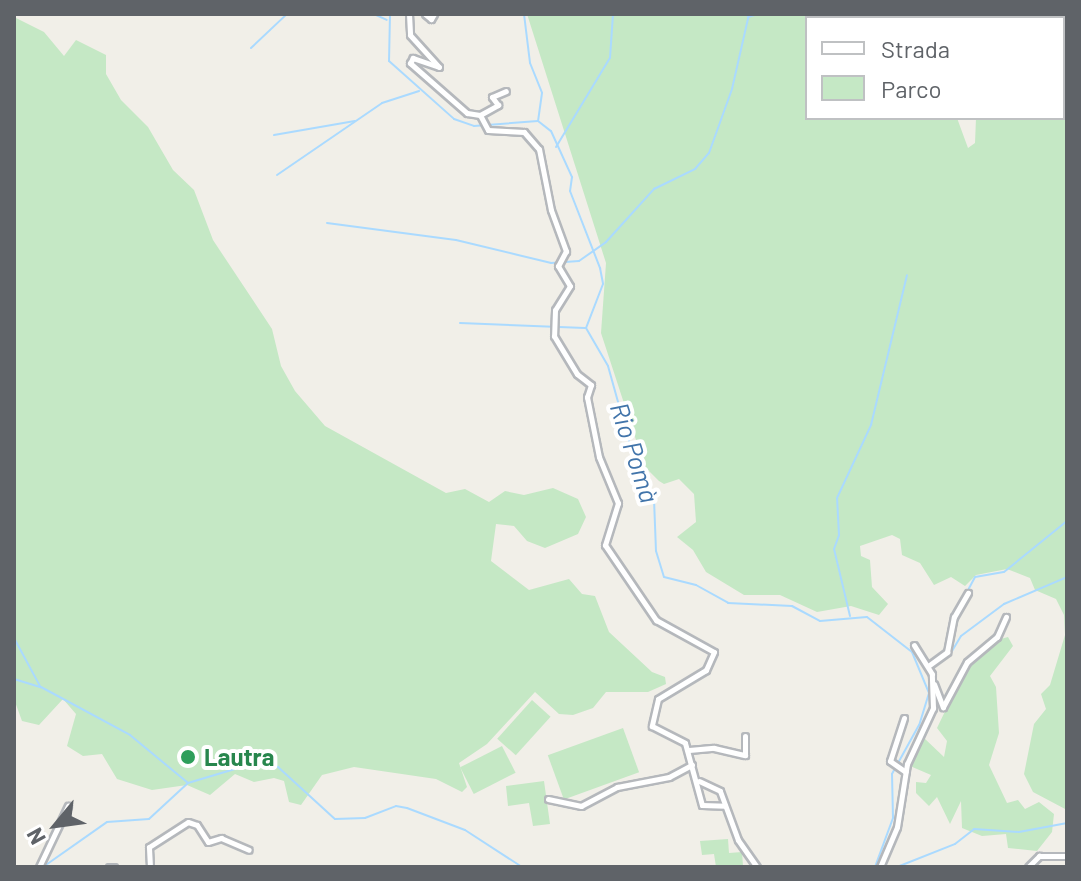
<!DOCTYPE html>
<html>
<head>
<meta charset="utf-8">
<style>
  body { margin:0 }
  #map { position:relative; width:1081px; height:881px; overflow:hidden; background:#f1efe8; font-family:Barlow,sans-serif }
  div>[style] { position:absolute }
  .green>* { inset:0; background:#c5e8c5; transform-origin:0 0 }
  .stream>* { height:2px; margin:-1px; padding:0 1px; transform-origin:1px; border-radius:1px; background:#aadaff }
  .roads { filter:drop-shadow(2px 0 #b5b8bc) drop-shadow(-2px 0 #b5b8bc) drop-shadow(0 2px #b5b8bc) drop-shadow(0 -2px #b5b8bc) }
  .street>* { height:5px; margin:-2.5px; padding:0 2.5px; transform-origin:2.5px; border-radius:2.5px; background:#fff }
  .dots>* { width:22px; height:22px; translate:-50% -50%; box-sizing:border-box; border:4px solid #fff; border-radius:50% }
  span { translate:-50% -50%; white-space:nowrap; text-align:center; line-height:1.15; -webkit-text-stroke:8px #fff; paint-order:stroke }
  .leisure-label { font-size:24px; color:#27864d; font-weight:700 }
  .left { translate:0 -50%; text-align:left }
  .water-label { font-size:26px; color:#4174aa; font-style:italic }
  .frame { position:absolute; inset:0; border:16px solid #5f6368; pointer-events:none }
  .legend { position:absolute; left:805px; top:16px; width:260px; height:104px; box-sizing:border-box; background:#fff; border:2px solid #bfc1c3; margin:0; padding:10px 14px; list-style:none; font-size:24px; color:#5f6368 }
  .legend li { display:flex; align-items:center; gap:16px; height:40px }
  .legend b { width:40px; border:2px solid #bfc1c3 }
  .north { position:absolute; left:16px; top:785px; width:80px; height:80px; -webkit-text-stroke:6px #fff; paint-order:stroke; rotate:241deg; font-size:22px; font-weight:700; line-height:32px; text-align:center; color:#5f6368 }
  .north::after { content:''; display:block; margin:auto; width:28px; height:36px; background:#5f6368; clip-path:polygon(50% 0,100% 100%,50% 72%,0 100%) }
</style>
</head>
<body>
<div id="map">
  <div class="green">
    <div style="clip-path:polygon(527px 14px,984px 14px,807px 18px,807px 118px,957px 118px,968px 148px,975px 143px,976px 118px,1063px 118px,1063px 18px,1036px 18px,1067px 14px,1067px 810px,1033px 792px,1024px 774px,1034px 724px,1046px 709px,1041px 694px,1050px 685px,1065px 635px,1064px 615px,1056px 599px,1035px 590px,1030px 578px,1007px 569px,976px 575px,965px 586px,951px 577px,934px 585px,920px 563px,902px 555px,900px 539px,892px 535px,860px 546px,861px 556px,870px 560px,872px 587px,888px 604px,879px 615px,851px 606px,817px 612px,780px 595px,744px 595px,706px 572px,693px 550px,677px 537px,696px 522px,694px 494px,679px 479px,664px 484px,659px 481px,645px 467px,637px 443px,601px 333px,606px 263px)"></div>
    <div style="clip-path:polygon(14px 17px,44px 32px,64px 56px,76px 40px,106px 55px,106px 74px,121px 100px,148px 127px,173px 170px,194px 190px,213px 240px,272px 329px,281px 366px,295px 391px,325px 426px,446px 493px,465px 489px,489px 502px,505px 491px,524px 495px,553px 488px,578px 499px,586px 517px,578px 534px,545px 548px,527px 541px,514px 526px,496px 524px,491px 561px,529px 590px,569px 579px,582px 594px,595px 596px,609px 632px,652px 672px,665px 677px,666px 684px,648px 692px,606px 692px,593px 708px,573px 715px,559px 714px,535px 692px,487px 744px,459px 763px,467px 787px,462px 792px,436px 779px,354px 767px,322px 775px,301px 805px,289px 802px,284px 781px,274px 778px,254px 782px,235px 774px,210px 795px,187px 785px,152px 790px,117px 779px,102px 754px,83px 756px,67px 746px,76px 714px,63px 699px,39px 725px,22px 721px,14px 699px)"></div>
    <div style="clip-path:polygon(1008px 637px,1013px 646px,990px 676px,996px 687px,999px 733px,989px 765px,1007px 803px,1018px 800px,1025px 809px,1039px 802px,1054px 814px,1052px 832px,1037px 851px,1008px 848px,1006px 834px,982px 836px,962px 828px,961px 801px,950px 824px,937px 797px,929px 806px,916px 793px,916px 782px,926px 783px,931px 775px,910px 766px,924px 738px,944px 757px,947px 741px,937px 728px,964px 672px,997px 640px)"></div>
    <div style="left:532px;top:700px;width:25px;height:52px;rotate:42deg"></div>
    <div style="left:623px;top:728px;width:47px;height:80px;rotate:70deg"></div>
    <div style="left:502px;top:746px;width:30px;height:47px;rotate:63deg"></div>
    <div style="clip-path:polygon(544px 781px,550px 824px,533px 826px,529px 803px,508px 806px,506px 786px)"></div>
    <div style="clip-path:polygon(728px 839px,729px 853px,742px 852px,743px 866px,716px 867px,714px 854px,702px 855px,700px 841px)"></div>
  </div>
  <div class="stream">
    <div style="left:374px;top:14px;width:14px;rotate:25deg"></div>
    <div style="left:390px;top:14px;width:47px;rotate:91.2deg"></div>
    <div style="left:389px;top:61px;width:87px;rotate:41.7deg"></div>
    <div style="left:454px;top:119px;width:21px;rotate:19deg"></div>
    <div style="left:474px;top:126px;width:64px;rotate:-4.5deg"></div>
    <div style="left:538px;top:121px;width:16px;rotate:38deg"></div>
    <div style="left:551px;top:131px;width:51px;rotate:65.5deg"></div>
    <div style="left:572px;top:177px;width:14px;rotate:98deg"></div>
    <div style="left:570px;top:191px;width:83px;rotate:68.7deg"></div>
    <div style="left:600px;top:268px;width:16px;rotate:79deg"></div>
    <div style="left:603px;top:284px;width:47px;rotate:111.1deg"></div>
    <div style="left:586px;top:328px;width:44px;rotate:59.9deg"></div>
    <div style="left:608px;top:366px;width:97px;rotate:74.4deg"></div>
    <div style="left:634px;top:459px;width:45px;rotate:63.4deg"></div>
    <div style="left:654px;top:499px;width:52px;rotate:87.8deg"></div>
    <div style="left:656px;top:551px;width:27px;rotate:73deg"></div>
    <div style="left:664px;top:577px;width:33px;rotate:14deg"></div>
    <div style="left:696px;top:585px;width:37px;rotate:29deg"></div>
    <div style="left:728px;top:603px;width:64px;rotate:2.7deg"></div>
    <div style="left:792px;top:606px;width:32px;rotate:28deg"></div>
    <div style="left:820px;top:621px;width:47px;rotate:-4.9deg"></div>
    <div style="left:867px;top:617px;width:57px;rotate:37.9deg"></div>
    <div style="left:912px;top:652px;width:44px;rotate:67.5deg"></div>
    <div style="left:929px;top:693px;width:34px;rotate:107deg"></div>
    <div style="left:919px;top:725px;width:56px;rotate:118.9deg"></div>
    <div style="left:892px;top:774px;width:44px;rotate:88.7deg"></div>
    <div style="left:893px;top:818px;width:52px;rotate:110.2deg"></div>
    <div style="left:524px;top:14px;width:49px;rotate:83deg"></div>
    <div style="left:530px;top:63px;width:32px;rotate:68deg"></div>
    <div style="left:542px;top:93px;width:28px;rotate:98deg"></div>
    <div style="left:748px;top:17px;width:10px;rotate:-17deg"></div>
    <div style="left:251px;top:48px;width:50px;rotate:-43.4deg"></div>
    <div style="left:274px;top:135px;width:82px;rotate:-9.8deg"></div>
    <div style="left:556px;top:147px;width:104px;rotate:-58.8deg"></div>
    <div style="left:610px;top:58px;width:44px;rotate:-86.1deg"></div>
    <div style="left:277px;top:175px;width:127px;rotate:-34.4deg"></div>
    <div style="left:382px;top:103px;width:39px;rotate:-18deg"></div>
    <div style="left:327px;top:223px;width:130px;rotate:7.5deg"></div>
    <div style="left:456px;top:240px;width:98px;rotate:13.6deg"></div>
    <div style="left:551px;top:263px;width:28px;rotate:-4deg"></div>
    <div style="left:579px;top:261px;width:33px;rotate:-35deg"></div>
    <div style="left:606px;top:242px;width:72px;rotate:-47.8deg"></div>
    <div style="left:654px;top:189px;width:46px;rotate:-26deg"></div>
    <div style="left:695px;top:169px;width:21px;rotate:-49deg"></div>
    <div style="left:709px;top:153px;width:68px;rotate:-70.2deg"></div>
    <div style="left:732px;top:89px;width:77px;rotate:-77.2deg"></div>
    <div style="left:460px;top:323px;width:125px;rotate:2.3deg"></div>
    <div style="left:14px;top:408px;width:12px;rotate:90deg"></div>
    <div style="left:850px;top:616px;width:69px;rotate:-103.4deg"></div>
    <div style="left:834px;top:549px;width:15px;rotate:-70deg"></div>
    <div style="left:839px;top:535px;width:37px;rotate:-93deg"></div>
    <div style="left:837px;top:498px;width:81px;rotate:-65deg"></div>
    <div style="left:871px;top:425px;width:154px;rotate:-76.5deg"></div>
    <div style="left:951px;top:622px;width:51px;rotate:-61.9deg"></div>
    <div style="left:975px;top:577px;width:29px;rotate:-10deg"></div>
    <div style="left:1004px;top:572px;width:81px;rotate:-39deg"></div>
    <div style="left:14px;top:638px;width:55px;rotate:61.6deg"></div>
    <div style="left:934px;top:666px;width:18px;rotate:-34deg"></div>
    <div style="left:949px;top:656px;width:23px;rotate:-59deg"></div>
    <div style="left:961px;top:636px;width:54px;rotate:-36.7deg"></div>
    <div style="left:1004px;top:604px;width:69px;rotate:-23.2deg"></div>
    <div style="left:14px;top:679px;width:28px;rotate:17deg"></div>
    <div style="left:41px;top:687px;width:101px;rotate:28.3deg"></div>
    <div style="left:130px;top:735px;width:75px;rotate:39.6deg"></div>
    <div style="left:188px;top:783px;width:73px;rotate:-16.7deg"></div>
    <div style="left:258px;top:762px;width:21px;rotate:14deg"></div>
    <div style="left:278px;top:767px;width:77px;rotate:42.4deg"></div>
    <div style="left:335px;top:819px;width:30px;rotate:-2deg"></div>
    <div style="left:365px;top:818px;width:33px;rotate:-21deg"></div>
    <div style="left:396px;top:806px;width:11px;rotate:10deg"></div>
    <div style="left:407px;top:808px;width:62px;rotate:20.8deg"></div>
    <div style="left:465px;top:830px;width:68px;rotate:33deg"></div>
    <div style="left:43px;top:867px;width:78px;rotate:-35.1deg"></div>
    <div style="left:107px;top:822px;width:42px;rotate:-4.1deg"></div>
    <div style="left:149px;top:819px;width:53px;rotate:-42.7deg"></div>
    <div style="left:897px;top:867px;width:62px;rotate:-21.6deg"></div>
    <div style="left:955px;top:844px;width:24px;rotate:-38deg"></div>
    <div style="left:974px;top:829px;width:45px;rotate:3.8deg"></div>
    <div style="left:1019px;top:832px;width:49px;rotate:-10.6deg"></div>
  </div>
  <div class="roads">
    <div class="street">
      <div style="left:409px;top:14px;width:21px;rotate:87deg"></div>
      <div style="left:410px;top:35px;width:43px;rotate:47.8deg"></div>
      <div style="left:439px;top:67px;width:28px;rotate:-161deg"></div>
      <div style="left:413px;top:58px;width:6px;rotate:121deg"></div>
      <div style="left:410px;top:63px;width:76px;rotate:41.3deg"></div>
      <div style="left:467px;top:113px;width:13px;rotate:9deg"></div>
      <div style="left:425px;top:14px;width:8px;rotate:40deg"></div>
      <div style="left:431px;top:19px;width:6px;rotate:-59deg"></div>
      <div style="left:480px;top:115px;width:17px;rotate:62deg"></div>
      <div style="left:488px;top:130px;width:36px;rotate:3deg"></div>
      <div style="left:524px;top:132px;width:23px;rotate:49deg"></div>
      <div style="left:539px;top:149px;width:62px;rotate:78.9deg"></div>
      <div style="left:551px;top:210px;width:44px;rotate:69.9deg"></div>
      <div style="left:566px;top:251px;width:17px;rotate:118deg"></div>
      <div style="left:558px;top:266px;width:23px;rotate:59deg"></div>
      <div style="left:570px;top:286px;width:28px;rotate:122deg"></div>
      <div style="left:555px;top:310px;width:26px;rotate:92deg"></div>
      <div style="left:554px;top:336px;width:44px;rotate:58.8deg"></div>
      <div style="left:577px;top:374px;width:18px;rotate:38deg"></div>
      <div style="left:591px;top:385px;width:13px;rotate:108deg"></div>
      <div style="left:587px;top:397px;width:61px;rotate:78.7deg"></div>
      <div style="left:599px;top:457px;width:50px;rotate:67.6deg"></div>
      <div style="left:618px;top:503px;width:44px;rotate:107.2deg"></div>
      <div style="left:605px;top:545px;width:91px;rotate:55.8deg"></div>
      <div style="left:656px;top:620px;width:66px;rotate:28.9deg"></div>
      <div style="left:714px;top:652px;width:20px;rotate:114deg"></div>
      <div style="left:706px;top:670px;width:56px;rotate:148.9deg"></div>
      <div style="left:658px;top:699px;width:28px;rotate:103deg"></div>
      <div style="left:652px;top:726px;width:37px;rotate:27deg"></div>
      <div style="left:685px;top:743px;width:64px;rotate:74.7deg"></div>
      <div style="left:702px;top:805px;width:23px;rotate:2deg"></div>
      <div style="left:480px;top:115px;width:21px;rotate:-29deg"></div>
      <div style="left:498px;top:105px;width:10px;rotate:-127deg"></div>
      <div style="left:492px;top:97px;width:15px;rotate:-23deg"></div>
      <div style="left:928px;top:666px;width:24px;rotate:-36deg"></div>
      <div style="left:947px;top:652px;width:36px;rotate:-79deg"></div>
      <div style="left:954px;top:617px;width:28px;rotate:-60deg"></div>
      <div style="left:934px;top:684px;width:25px;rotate:69deg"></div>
      <div style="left:943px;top:707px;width:51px;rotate:-61.9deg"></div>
      <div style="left:967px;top:662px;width:39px;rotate:-40deg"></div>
      <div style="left:997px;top:637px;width:22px;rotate:-66deg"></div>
      <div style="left:904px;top:718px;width:45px;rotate:108deg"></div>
      <div style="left:890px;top:761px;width:19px;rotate:35deg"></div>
      <div style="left:689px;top:750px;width:25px;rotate:-5deg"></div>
      <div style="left:714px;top:748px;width:32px;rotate:13deg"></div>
      <div style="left:745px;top:755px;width:19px;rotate:-90deg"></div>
      <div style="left:699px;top:781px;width:23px;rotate:25deg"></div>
      <div style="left:720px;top:791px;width:52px;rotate:69.8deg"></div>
      <div style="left:738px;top:840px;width:33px;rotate:55deg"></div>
      <div style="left:548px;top:799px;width:34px;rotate:12deg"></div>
      <div style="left:581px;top:806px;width:41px;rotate:-27.8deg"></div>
      <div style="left:617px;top:787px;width:53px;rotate:-10.9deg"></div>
      <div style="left:669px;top:777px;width:26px;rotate:-28deg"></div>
      <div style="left:39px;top:867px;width:68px;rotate:-64.6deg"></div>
      <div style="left:109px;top:867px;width:5px"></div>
      <div style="left:150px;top:867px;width:20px;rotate:-93deg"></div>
      <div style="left:149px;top:847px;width:46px;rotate:-32.7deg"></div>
      <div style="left:188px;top:822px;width:9px;rotate:18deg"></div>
      <div style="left:197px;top:825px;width:20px;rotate:57deg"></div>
      <div style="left:208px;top:842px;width:14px;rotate:-17deg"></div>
      <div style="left:221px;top:838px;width:30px;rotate:23deg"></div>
      <div style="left:880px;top:867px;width:43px;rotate:-67deg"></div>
      <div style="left:897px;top:827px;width:64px;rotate:-81deg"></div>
      <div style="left:907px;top:764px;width:62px;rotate:-65.1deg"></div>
      <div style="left:933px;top:708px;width:34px;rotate:-92deg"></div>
      <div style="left:932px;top:674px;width:34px;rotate:-122deg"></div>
      <div style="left:1028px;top:867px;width:16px;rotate:-45deg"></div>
      <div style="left:1039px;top:856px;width:28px"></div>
    </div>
  </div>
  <div class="dots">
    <div style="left:188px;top:757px;background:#2e9e5b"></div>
  </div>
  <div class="leisure-label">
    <span class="left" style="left:204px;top:757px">Lautra</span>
  </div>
  <div class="water-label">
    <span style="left:635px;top:452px;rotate:72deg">Rio Pomà</span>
  </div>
  <div class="frame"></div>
  <ul class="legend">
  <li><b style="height:10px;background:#fff"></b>Strada</li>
  <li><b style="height:22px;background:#c5e8c5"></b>Parco</li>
  </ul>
  <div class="north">N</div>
</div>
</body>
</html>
